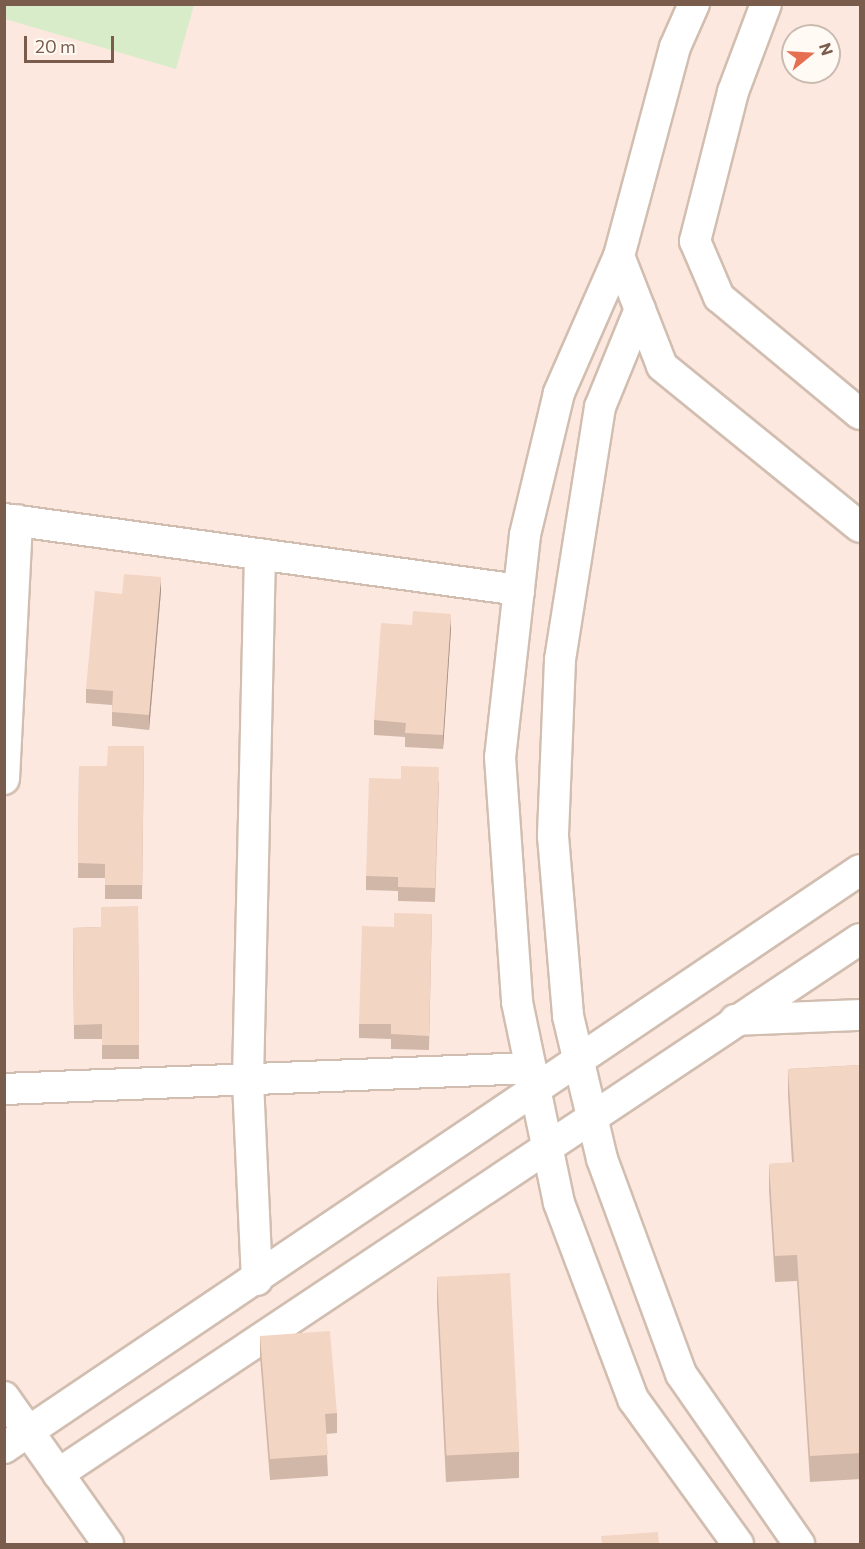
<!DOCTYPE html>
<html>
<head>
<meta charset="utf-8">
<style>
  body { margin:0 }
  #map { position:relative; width:865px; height:1549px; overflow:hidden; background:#fdf6ec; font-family:Commissioner,sans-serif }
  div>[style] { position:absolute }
  .commercial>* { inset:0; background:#fde8e0 }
  .green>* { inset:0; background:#d8ecc9 }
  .roads { filter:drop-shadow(2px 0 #d1beb0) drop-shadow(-2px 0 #d1beb0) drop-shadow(0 2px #d1beb0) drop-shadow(0 -2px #d1beb0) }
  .minor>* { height:30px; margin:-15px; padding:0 15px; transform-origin:15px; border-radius:15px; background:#fff }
  .wall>* { inset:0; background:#d1b7a8 }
  .shaded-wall>* { inset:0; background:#aa9588 }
  .building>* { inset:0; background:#f3d5c3; transform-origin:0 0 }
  span { translate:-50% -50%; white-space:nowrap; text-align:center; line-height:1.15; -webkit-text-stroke:5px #fffaf3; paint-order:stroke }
  .frame { position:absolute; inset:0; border:6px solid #7a5c4d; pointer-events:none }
  .north { position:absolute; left:781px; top:24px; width:60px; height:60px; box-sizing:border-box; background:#fffaf3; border:2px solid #cabbb1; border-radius:50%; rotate:72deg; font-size:16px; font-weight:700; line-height:24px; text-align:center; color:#7a5c4d }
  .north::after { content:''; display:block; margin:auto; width:21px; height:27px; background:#e76f51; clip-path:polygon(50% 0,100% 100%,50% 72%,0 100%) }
  .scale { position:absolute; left:24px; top:36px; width:90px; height:27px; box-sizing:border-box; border:3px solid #7a5c4d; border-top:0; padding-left:8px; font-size:18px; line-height:21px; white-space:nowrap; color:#7a5c4d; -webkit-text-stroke:4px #fffaf3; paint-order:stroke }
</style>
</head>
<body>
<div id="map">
  <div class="commercial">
    <div style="clip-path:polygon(evenodd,5px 5px,860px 5px,860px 1544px,5px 1544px,5px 5px,793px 36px,829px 36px,829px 72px,793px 72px,793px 36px)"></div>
  </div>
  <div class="green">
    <div style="clip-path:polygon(4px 5px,5px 4px,194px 5px,176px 69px,5px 19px)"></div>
  </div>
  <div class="roads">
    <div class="minor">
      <div style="left:694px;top:4px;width:47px;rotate:113.8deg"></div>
      <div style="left:675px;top:47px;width:216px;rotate:105deg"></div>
      <div style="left:619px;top:256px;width:118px;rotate:68.6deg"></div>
      <div style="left:662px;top:366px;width:255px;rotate:39.1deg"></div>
      <div style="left:766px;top:4px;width:94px;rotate:110.6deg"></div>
      <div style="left:733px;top:92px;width:154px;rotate:104.3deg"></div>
      <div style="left:695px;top:241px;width:61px;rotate:66.8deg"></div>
      <div style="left:719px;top:297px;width:183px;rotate:39.7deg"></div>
      <div style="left:619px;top:256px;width:150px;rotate:113.7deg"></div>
      <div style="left:559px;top:393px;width:146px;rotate:103.5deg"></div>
      <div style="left:525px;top:535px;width:223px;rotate:96.4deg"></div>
      <div style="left:500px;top:757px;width:246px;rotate:86deg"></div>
      <div style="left:517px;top:1002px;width:205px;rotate:78.2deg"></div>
      <div style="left:559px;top:1203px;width:210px;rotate:69.3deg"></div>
      <div style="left:633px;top:1399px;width:179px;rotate:54.1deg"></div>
      <div style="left:640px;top:309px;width:106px;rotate:112.2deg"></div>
      <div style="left:600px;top:407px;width:256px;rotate:99deg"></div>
      <div style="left:560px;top:660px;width:176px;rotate:92.3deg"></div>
      <div style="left:553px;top:836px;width:181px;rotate:85.2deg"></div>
      <div style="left:568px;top:1016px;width:147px;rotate:76.6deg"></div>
      <div style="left:602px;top:1159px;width:229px;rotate:69.8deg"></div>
      <div style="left:681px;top:1374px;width:207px;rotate:55.2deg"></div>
      <div style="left:4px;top:519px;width:520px;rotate:7.85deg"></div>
      <div style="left:4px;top:779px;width:259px;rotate:-87.1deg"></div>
      <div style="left:735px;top:1020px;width:125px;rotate:-2.3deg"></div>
      <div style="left:4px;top:1089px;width:527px;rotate:-2.28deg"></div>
      <div style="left:257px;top:1280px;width:201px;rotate:-92.6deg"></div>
      <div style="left:248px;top:1079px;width:525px;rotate:-88.69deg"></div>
      <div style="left:4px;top:1397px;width:180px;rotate:54.7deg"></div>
      <div style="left:4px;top:1448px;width:1033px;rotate:-34.03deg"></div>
      <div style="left:58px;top:1474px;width:964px;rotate:-33.71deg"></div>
    </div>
  </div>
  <div class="wall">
    <div style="clip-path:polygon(161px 591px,149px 730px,112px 726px,112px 705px,86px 703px,86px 689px,122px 594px)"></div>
    <div style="clip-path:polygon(412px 625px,451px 629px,443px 749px,405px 747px,405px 737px,374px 735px,374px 720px)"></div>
    <div style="clip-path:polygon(144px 746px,142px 899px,105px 899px,105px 878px,78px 878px,79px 766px,107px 766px)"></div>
    <div style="clip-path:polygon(439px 781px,435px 902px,398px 901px,398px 891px,366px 890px,366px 876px)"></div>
    <div style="clip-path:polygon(138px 906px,139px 1059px,102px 1059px,102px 1039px,74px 1039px,73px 928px,101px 927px)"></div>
    <div style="clip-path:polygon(432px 914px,429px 1050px,391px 1049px,391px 1039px,359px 1038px,359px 1024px,394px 927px)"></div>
    <div style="clip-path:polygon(861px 1065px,861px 1479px,810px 1482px,797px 1281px,775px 1282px,769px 1190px,769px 1164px,792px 1163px,788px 1095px,788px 1069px)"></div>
    <div style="clip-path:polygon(437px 1277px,519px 1452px,519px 1478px,446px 1482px,437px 1303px)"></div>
    <div style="clip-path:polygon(260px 1336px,337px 1413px,337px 1433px,326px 1434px,328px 1476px,270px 1480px,260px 1357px)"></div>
  </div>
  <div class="shaded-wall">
    <div style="clip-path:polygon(161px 577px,161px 591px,149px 730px,149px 715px)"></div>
    <div style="clip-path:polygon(451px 614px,451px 629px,443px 749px,443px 735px)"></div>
  </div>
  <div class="building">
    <div style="clip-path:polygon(124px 574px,161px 577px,149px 715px,112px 712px,113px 691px,86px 689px,95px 591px,122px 594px)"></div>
    <div style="clip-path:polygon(413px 611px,451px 614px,443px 735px,405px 733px,406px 723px,374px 720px,381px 623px,412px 625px)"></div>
    <div style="clip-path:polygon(108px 746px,144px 746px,142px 885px,105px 885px,105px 864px,78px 863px,79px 766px,107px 766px)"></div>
    <div style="clip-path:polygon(401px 766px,439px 767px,435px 888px,398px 887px,398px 877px,366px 876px,369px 778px,401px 779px)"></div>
    <div style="clip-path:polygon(138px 906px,139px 1045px,102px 1045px,102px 1024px,74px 1025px,73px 928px,101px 927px,101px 907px)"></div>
    <div style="clip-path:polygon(394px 913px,432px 914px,429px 1036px,391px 1034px,391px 1024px,359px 1024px,362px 926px,394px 927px)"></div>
    <div style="clip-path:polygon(861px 1065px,861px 1453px,810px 1456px,797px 1255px,775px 1256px,769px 1164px,794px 1162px,788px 1069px)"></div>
    <div style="left:510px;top:1273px;width:179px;height:73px;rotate:87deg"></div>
    <div style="clip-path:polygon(330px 1331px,337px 1413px,325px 1414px,328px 1455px,270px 1459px,260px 1336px)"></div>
    <div style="clip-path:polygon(658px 1532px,659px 1545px,602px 1545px,601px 1536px)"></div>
    <div style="clip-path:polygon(442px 1543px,442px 1545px,413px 1545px)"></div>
  </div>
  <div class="frame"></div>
  <div class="north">N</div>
  <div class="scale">20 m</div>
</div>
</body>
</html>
